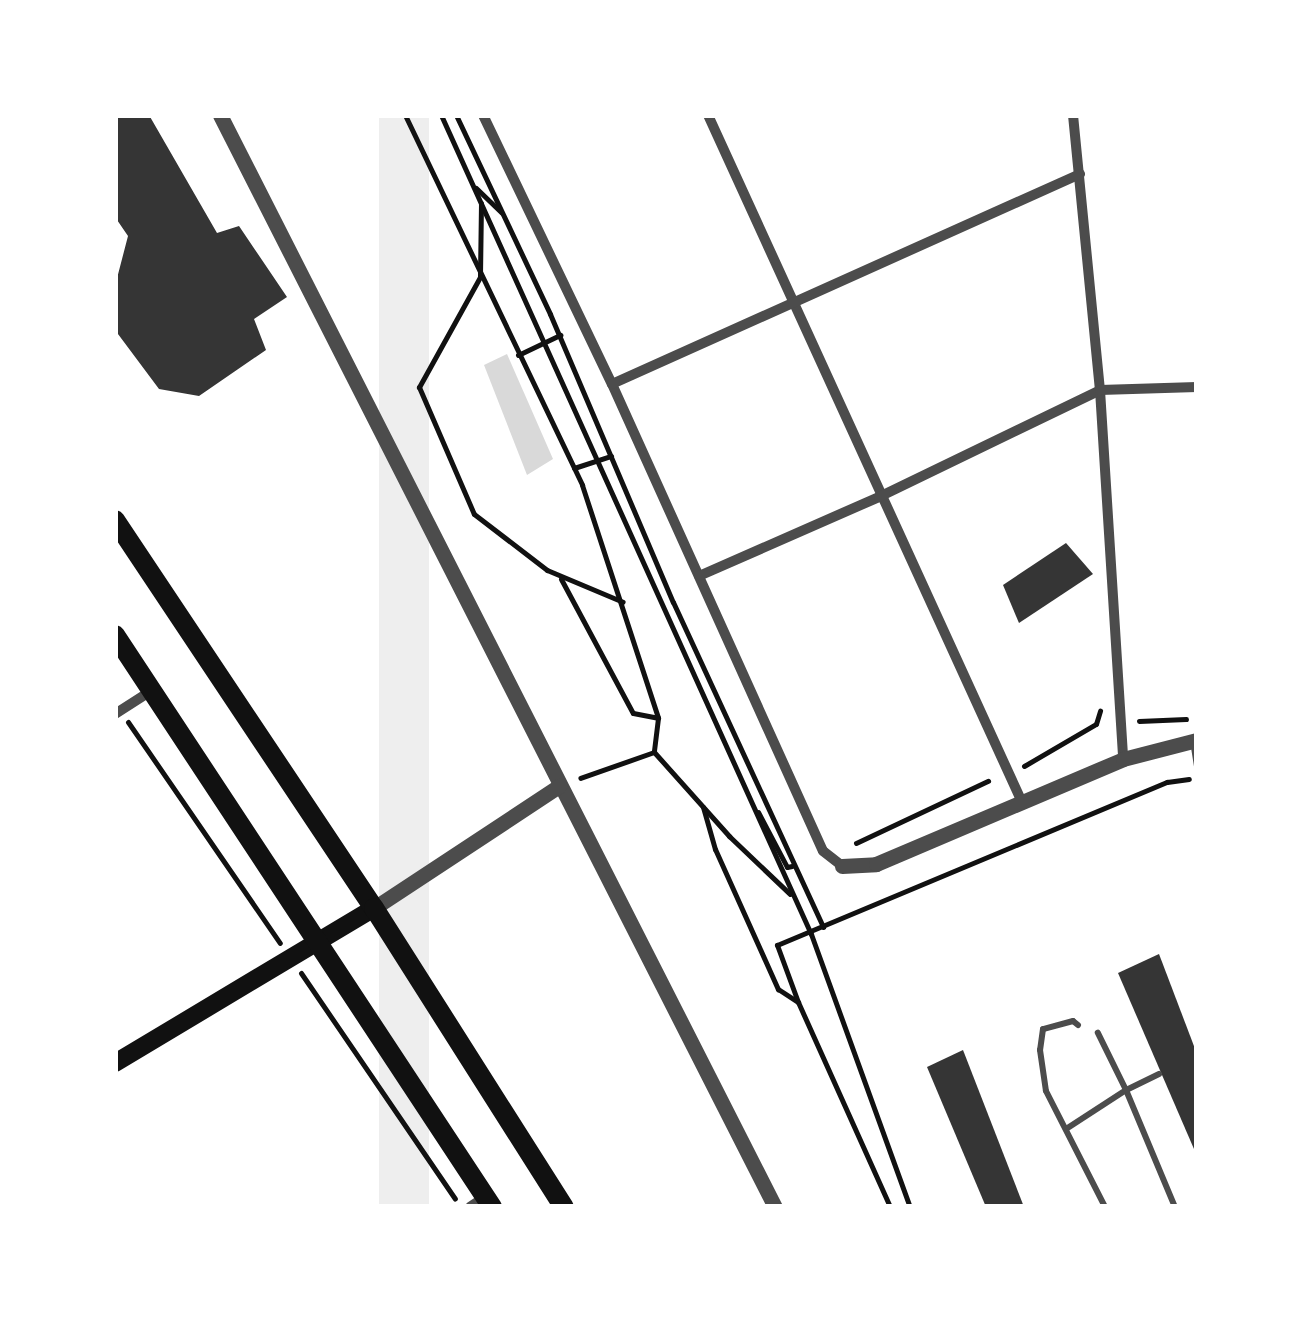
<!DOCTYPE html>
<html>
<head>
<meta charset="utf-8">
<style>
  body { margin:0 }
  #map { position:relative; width:1312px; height:1322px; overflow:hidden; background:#fff; font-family:"Public Sans",sans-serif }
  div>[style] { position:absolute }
  .green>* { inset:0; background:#eee; transform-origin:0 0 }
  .water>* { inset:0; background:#d9d9d9 }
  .building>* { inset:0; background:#353535 }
  .path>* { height:5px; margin:-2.5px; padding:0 2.5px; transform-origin:2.5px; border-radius:2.5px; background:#111 }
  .service>* { height:6px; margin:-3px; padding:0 3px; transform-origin:3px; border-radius:3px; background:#4c4c4c }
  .minor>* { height:10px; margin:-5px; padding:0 5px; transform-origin:5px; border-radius:5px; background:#4c4c4c }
  .tertiary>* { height:15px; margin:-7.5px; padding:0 7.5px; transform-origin:7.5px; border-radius:7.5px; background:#4c4c4c }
  .secondary>* { height:18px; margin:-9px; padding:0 9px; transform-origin:9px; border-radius:9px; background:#111 }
  .primary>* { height:20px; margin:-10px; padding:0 10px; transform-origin:10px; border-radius:10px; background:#111 }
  span { translate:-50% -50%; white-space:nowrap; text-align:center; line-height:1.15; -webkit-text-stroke:10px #fff; paint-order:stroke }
  .frame { position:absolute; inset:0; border:118px solid #fff; pointer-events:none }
</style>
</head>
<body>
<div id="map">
  <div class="green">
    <div style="left:379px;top:115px;width:50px;height:1198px"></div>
  </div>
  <div class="water">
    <div style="clip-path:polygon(507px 354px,553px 459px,527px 475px,484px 365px)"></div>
  </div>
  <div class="building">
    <div style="clip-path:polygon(115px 115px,149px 115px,217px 233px,239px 226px,287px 297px,254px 319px,266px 350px,199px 396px,159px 389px,115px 330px,115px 286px,128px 236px,115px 217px)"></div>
    <div style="clip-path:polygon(1066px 543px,1093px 574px,1019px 623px,1003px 585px)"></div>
    <div style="clip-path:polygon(1159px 954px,1197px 1054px,1197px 1156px,1118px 973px)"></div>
    <div style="clip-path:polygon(963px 1050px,1024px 1207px,986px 1207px,927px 1067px)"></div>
  </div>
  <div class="path">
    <div style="left:405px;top:115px;width:410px;rotate:64.4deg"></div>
    <div style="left:582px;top:485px;width:245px;rotate:71.9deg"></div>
    <div style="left:658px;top:718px;width:34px;rotate:97deg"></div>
    <div style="left:654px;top:752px;width:78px;rotate:160.6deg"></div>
    <div style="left:441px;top:115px;width:899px;rotate:65.69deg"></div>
    <div style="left:811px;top:934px;width:290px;rotate:70.1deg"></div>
    <div style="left:456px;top:115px;width:220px;rotate:64.7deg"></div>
    <div style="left:550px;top:314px;width:313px;rotate:66.9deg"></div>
    <div style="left:673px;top:602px;width:358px;rotate:65.2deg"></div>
    <div style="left:476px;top:188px;width:35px;rotate:44deg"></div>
    <div style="left:481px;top:203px;width:74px;rotate:90.8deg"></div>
    <div style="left:480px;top:277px;width:126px;rotate:119deg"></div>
    <div style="left:419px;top:387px;width:138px;rotate:66.6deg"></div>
    <div style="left:474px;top:514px;width:92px;rotate:37.5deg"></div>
    <div style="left:547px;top:570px;width:82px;rotate:22.8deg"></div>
    <div style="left:518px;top:355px;width:47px;rotate:-25.5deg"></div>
    <div style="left:574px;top:468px;width:39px;rotate:-18deg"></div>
    <div style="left:561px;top:579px;width:152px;rotate:61.8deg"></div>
    <div style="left:633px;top:713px;width:25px;rotate:11deg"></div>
    <div style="left:1139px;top:721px;width:47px;rotate:-2.4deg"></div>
    <div style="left:128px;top:722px;width:268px;rotate:55.5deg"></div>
    <div style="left:654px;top:752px;width:113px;rotate:48.2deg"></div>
    <div style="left:729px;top:836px;width:84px;rotate:43.6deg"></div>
    <div style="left:1024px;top:766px;width:83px;rotate:-30.3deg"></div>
    <div style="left:1096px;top:724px;width:14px;rotate:-73deg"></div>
    <div style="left:703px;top:807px;width:44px;rotate:74.1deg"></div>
    <div style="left:715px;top:849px;width:154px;rotate:65.8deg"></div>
    <div style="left:778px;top:989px;width:24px;rotate:33deg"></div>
    <div style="left:798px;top:1002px;width:61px;rotate:-110.2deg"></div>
    <div style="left:777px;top:945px;width:423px;rotate:-22.7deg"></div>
    <div style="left:1167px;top:782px;width:22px;rotate:-8deg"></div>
    <div style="left:758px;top:812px;width:62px;rotate:62.2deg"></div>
    <div style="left:787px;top:867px;width:5px;rotate:-11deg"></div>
    <div style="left:856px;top:843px;width:146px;rotate:-25.2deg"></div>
    <div style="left:301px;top:973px;width:273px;rotate:55.7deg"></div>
    <div style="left:798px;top:1002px;width:225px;rotate:65.8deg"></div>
  </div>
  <div class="service">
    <div style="left:1193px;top:741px;width:25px;rotate:81deg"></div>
    <div style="left:1078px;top:1025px;width:6px;rotate:-141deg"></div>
    <div style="left:1073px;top:1021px;width:31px;rotate:165deg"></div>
    <div style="left:1043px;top:1029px;width:21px;rotate:98deg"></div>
    <div style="left:1040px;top:1050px;width:41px;rotate:81.7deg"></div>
    <div style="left:1046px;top:1091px;width:130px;rotate:63deg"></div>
    <div style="left:1159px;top:1074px;width:37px;rotate:154deg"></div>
    <div style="left:1126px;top:1090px;width:127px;rotate:67.3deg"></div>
    <div style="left:1066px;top:1129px;width:72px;rotate:-33deg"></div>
    <div style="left:1126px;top:1090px;width:64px;rotate:-116.2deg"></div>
  </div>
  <div class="minor">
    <div style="left:483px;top:115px;width:298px;rotate:64.4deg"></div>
    <div style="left:612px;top:384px;width:512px;rotate:65.69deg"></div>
    <div style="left:823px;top:851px;width:24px;rotate:38deg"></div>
    <div style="left:708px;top:115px;width:753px;rotate:65.44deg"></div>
    <div style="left:1073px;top:115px;width:276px;rotate:84.4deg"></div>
    <div style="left:1100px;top:390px;width:370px;rotate:86.4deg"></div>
    <div style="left:612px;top:384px;width:513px;rotate:-24.17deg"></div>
    <div style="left:699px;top:576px;width:197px;rotate:-23.7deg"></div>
    <div style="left:879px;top:497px;width:246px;rotate:-25.8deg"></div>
    <div style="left:1100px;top:390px;width:97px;rotate:-1.8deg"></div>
    <div style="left:115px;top:714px;width:43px;rotate:-32.6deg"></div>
    <div style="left:470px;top:1207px;width:18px;rotate:-34deg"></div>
  </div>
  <div class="tertiary">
    <div style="left:220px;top:115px;width:1225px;rotate:63.06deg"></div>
    <div style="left:842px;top:866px;width:34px;rotate:-3deg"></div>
    <div style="left:876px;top:864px;width:268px;rotate:-23deg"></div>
    <div style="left:1123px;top:759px;width:76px;rotate:-14.4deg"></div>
    <div style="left:374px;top:908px;width:222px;rotate:-33.4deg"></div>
  </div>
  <div class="secondary">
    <div style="left:115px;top:1063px;width:302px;rotate:-30.9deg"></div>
  </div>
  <div class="primary">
    <div style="left:115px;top:520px;width:467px;rotate:56.3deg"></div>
    <div style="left:374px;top:908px;width:354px;rotate:57.6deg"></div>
    <div style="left:115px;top:635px;width:685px;rotate:56.61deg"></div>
  </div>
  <div class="frame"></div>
</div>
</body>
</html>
